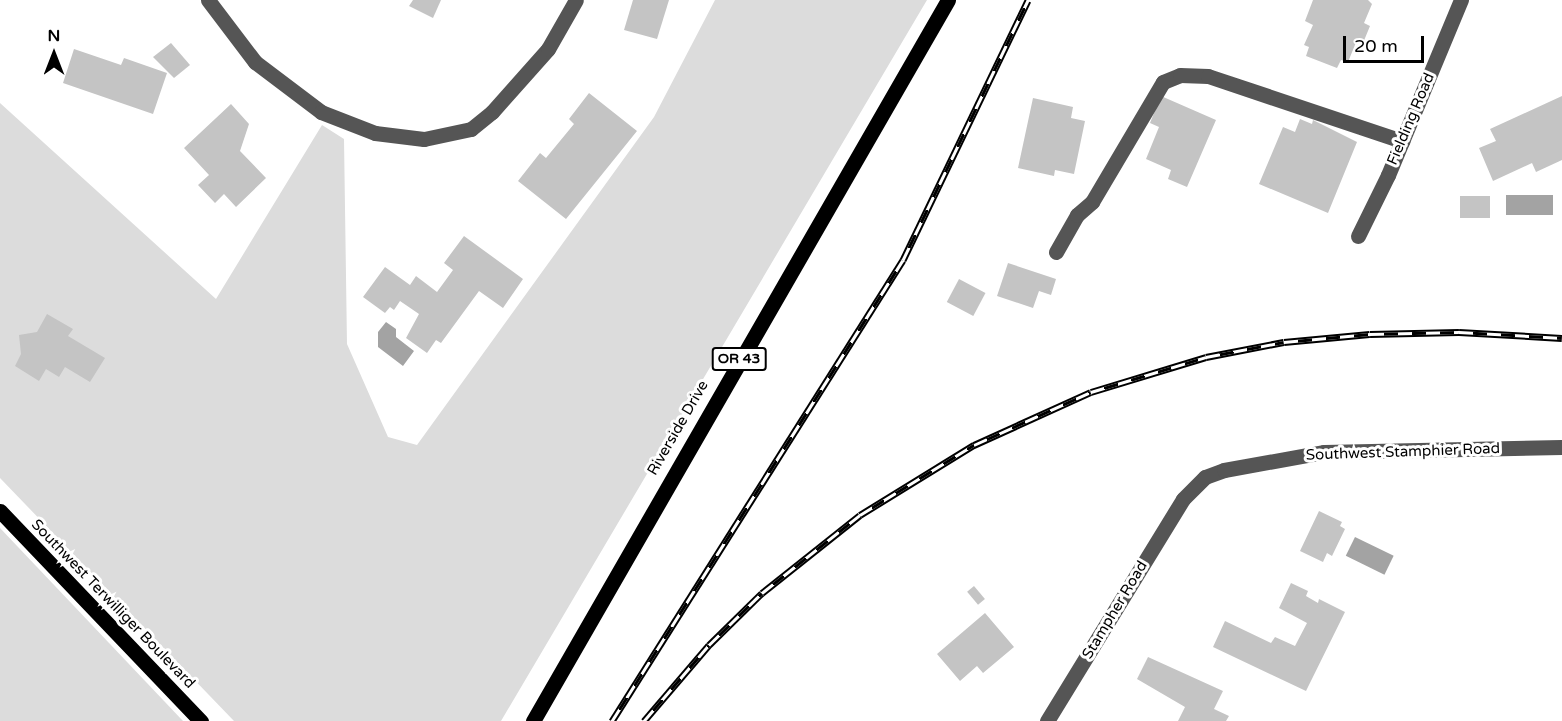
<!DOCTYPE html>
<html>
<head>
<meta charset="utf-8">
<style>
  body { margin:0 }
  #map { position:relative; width:1562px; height:721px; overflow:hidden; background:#fff; font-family:"Varela Round",sans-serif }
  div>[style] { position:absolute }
  .green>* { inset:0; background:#dcdcdc }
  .water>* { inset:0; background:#a3a3a3; transform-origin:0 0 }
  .building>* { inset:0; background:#c4c4c4; transform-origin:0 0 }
  .minor>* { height:15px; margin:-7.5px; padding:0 7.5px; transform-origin:7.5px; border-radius:7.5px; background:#555 }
  .major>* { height:15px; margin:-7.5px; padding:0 7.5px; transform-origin:7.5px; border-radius:7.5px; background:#000 }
  .rail>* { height:7px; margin-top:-3.5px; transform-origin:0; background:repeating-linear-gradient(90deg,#fff 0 14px,#000 0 28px); box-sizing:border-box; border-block:2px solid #000 }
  span { translate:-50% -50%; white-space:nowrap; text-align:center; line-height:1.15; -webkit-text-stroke:6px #fff; paint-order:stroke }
  .shield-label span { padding:2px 4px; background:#fff; border:2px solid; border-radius:4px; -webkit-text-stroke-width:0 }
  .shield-label { font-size:14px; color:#000; font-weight:700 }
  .street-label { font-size:15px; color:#000 }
  .north { position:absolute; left:24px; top:24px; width:60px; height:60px; -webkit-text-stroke:4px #fff; paint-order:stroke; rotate:0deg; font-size:16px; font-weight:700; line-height:24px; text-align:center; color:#000 }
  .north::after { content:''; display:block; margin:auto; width:21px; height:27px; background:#000; clip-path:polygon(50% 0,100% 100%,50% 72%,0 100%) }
  .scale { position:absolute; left:1343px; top:36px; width:81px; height:27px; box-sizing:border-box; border:3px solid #000; border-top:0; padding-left:8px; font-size:18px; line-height:21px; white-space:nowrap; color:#000; -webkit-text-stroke:4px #fff; paint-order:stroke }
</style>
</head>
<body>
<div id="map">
  <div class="green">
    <div style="clip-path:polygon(715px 0,927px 0,501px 721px,234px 721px,0 478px,0 103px,216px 299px,322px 125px,344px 139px,347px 344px,388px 437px,417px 445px,654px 117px)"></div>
    <div style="clip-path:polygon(0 528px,183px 721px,0 721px)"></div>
  </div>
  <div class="water">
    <div style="left:1506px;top:195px;width:47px;height:20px"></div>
    <div style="clip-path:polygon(386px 322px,396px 329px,396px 337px,414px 351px,403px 366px,378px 347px,378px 332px)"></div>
    <div style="left:1355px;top:537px;width:43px;height:21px;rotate:26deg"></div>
  </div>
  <div class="building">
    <div style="clip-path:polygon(413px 0,441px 0,433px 18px,409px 6px)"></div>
    <div style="clip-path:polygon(633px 0,669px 0,657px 39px,624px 30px)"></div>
    <div style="clip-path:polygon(1313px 0,1368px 0,1372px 4px,1364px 23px,1370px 26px,1363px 43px,1357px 40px,1348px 62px,1341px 60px,1337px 68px,1306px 56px,1309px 47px,1304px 45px,1313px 25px,1305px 21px)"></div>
    <div style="clip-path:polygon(171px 43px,190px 65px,174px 78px,153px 57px)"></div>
    <div style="clip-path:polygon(74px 49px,121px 65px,124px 58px,167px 73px,153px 114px,63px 83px)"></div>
    <div style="clip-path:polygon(589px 93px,637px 131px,566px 219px,518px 181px,540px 153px,546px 158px,574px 124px,569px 119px)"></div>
    <div style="clip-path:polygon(1161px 96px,1216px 120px,1187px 187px,1168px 179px,1171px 170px,1146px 159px,1159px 127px,1150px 123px)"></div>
    <div style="clip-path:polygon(1562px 96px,1562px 160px,1536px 172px,1532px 163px,1493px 181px,1479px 148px,1496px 141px,1490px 129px)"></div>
    <div style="clip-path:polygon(1033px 98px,1073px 107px,1071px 118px,1085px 121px,1074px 174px,1055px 170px,1054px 176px,1018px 168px)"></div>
    <div style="clip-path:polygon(231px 104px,249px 124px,240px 151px,266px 178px,236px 207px,224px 194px,215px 203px,198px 185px,209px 175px,184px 148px)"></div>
    <div style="clip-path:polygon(1300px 119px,1312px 124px,1313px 120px,1357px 142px,1328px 213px,1259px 184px,1283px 127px,1295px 132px)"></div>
    <div style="left:1460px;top:196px;width:30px;height:22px"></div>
    <div style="clip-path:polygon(464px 236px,523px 279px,503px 308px,479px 291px,441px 343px,436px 340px,427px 353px,406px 338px,419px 314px,400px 301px,394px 310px,390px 307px,385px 313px,363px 297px,385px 267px,410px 285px,416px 276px,437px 292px,453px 270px,444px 263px)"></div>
    <div style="clip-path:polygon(1008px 263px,1056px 279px,1051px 295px,1039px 291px,1033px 308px,997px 296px)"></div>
    <div style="left:959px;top:279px;width:30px;height:26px;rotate:28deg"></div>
    <div style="clip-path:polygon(47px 314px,73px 329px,68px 336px,105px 358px,90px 382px,65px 367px,59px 377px,46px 369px,39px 381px,15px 366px,21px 354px,19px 335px,37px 332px)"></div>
    <div style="clip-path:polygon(1319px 511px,1342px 522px,1340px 526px,1345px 529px,1332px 556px,1327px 553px,1323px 562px,1300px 551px)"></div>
    <div style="clip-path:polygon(1291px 583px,1308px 591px,1306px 596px,1318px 603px,1319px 599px,1345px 612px,1306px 691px,1213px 647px,1225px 621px,1271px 643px,1275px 637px,1295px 646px,1307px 623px,1279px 608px)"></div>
    <div style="left:974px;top:586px;width:17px;height:9px;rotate:50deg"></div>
    <div style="clip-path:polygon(985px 613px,1014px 647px,983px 673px,977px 666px,960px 681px,937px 654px)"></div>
    <div style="clip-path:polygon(1148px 657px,1223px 691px,1214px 709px,1229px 716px,1226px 721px,1178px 721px,1185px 707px,1137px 679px)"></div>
  </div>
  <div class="minor">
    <div style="left:208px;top:0;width:78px;rotate:52.8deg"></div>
    <div style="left:255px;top:62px;width:83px;rotate:37.1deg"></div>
    <div style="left:321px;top:112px;width:58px;rotate:21.3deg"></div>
    <div style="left:375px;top:133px;width:49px;rotate:7deg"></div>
    <div style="left:424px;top:139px;width:48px;rotate:-12deg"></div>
    <div style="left:471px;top:129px;width:27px;rotate:-39deg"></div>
    <div style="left:492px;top:112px;width:84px;rotate:-48.4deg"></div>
    <div style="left:548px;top:49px;width:56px;rotate:-60.3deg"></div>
    <div style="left:1358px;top:236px;width:68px;rotate:-63.8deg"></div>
    <div style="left:1388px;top:175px;width:190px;rotate:-67.4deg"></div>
    <div style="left:1056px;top:252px;width:43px;rotate:-60.4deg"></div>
    <div style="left:1077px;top:215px;width:20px;rotate:-41deg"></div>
    <div style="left:1092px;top:202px;width:139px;rotate:-59.4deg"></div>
    <div style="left:1163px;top:82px;width:18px;rotate:-22deg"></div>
    <div style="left:1180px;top:75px;width:28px;rotate:2deg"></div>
    <div style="left:1208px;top:76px;width:205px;rotate:18.5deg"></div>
    <div style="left:1047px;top:721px;width:260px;rotate:-58.5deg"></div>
    <div style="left:1183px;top:499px;width:31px;rotate:-45deg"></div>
    <div style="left:1205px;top:477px;width:20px;rotate:-20deg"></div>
    <div style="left:1224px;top:470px;width:102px;rotate:-10.2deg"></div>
    <div style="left:1324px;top:452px;width:238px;rotate:-1.2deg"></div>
  </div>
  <div class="major">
    <div style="left:0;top:511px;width:291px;rotate:46.3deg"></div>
    <div style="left:533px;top:721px;width:832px;rotate:-60.08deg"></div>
  </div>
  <div class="rail">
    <div style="left:612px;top:721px;width:545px;rotate:-57.74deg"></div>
    <div style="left:903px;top:260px;width:288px;rotate:-64.3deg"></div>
    <div style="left:644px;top:721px;width:100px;rotate:-49.5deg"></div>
    <div style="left:709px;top:645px;width:74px;rotate:-44.5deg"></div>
    <div style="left:762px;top:593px;width:125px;rotate:-38.5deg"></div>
    <div style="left:860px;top:515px;width:134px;rotate:-31.6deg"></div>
    <div style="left:974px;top:445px;width:128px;rotate:-24.4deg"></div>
    <div style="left:1091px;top:392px;width:120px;rotate:-16.9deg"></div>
    <div style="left:1206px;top:357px;width:79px;rotate:-10.9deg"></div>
    <div style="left:1284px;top:342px;width:86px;rotate:-5.3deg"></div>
    <div style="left:1370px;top:334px;width:89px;rotate:-1.3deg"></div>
    <div style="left:1459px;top:332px;width:103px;rotate:3.3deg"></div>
  </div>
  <div class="shield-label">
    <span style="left:739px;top:359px">OR 43</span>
  </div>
  <div class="street-label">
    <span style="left:1411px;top:119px;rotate:-67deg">Fielding Road</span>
    <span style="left:678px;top:428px;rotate:-60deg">Riverside Drive</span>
    <span style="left:1403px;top:452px;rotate:-2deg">Southwest Stamphier Road</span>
    <span style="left:113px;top:604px;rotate:46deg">Southwest Terwilliger Boulevard</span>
    <span style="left:1115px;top:610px;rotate:-59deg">Stampher Road</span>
  </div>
  <div class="north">N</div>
  <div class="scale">20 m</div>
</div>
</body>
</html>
